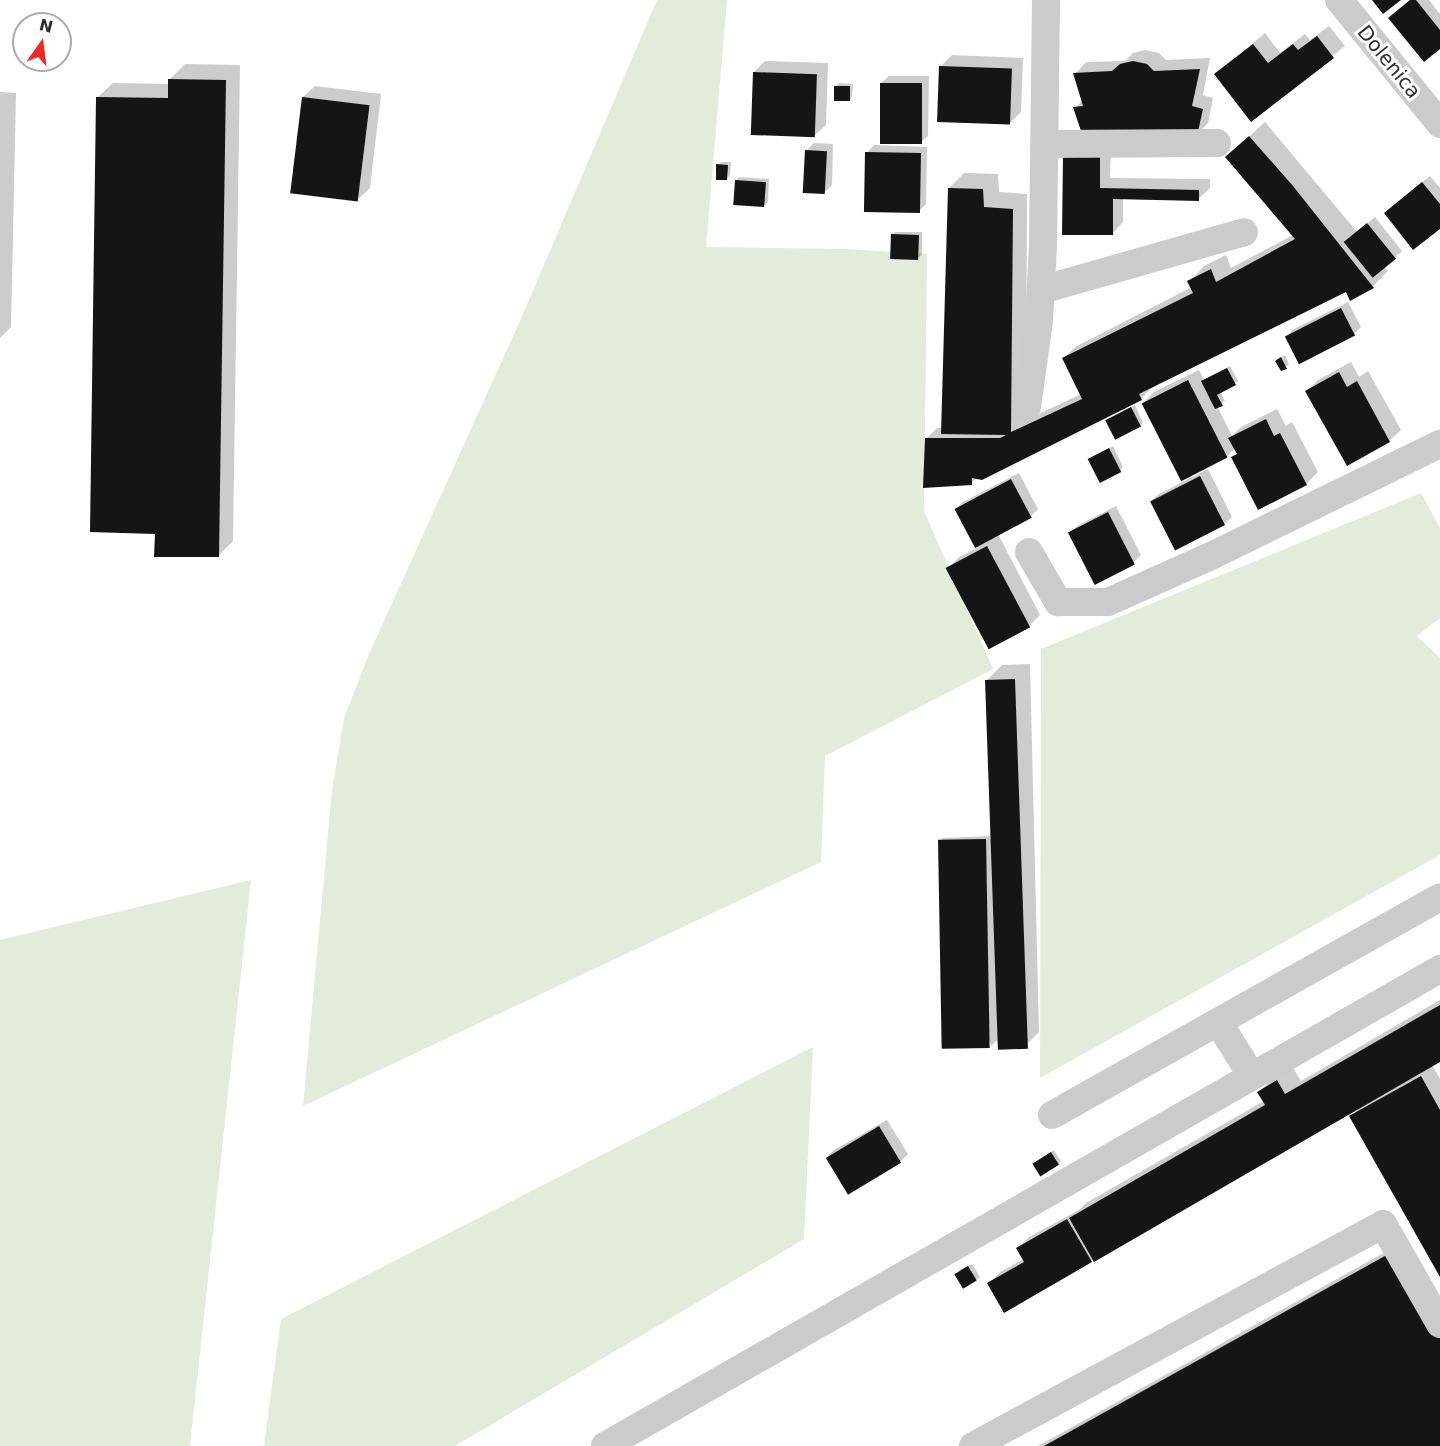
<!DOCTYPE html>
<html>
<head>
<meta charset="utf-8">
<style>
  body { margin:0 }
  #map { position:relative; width:1440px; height:1446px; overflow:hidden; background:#fff; font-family:"DejaVu Sans",sans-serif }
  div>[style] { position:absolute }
  .green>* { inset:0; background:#e3ecdb }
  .shadow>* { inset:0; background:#0003 }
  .building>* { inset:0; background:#151515; transform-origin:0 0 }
  .minor>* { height:28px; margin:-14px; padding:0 14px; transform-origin:14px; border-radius:14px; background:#cbcbcb }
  span { translate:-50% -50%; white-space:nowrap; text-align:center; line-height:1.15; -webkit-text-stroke:6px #fff; paint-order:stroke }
  .street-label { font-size:20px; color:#2e2e2e }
  .north { position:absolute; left:12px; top:12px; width:60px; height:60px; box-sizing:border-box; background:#fff; border:2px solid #ababab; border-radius:50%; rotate:14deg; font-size:16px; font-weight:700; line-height:24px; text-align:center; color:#2e2e2e }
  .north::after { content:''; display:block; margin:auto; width:21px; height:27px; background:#ec2a2b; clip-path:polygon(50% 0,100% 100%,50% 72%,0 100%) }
</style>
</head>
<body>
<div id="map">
  <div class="green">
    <div style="clip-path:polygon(657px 0,727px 0,706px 247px,844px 249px,927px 254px,924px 511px,993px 669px,825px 756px,821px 862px,303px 1106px,332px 790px,344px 718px,369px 654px,520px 321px)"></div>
    <div style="clip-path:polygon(1421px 493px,1440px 528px,1440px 618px,1417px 636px,1440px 658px,1440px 855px,1040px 1078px,1041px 649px)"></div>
    <div style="clip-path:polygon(251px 880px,190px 1446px,0 1446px,0 940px)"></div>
    <div style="clip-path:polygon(813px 1047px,804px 1239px,455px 1446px,264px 1446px,281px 1319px)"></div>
  </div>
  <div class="shadow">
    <div style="clip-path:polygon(1411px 0,1429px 0,1440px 14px,1440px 47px)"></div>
    <div style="clip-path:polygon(1329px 26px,1345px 46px,1252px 120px,1216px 74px,1265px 33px,1280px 53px,1305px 34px,1310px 40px)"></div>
    <div style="clip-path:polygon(1145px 50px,1159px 53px,1166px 60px,1210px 58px,1203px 95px,1213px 98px,1208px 123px,1197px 134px,1075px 108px,1083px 100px,1075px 74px,1086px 62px,1125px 61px,1133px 53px)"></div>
    <div style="clip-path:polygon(952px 55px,1023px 58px,1021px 112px,1010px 123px,940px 67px)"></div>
    <div style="clip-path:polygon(765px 61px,828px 63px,826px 125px,814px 136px,754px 72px)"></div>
    <div style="clip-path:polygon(185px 64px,240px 65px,233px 541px,218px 556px,97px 98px,113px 83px,170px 84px,170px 79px)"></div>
    <div style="clip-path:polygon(889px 76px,929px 76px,928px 136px,920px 143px,881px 83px)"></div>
    <div style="clip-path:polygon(839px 83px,853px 84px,852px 97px,849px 100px,836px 86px)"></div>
    <div style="clip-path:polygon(315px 86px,381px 94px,370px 188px,358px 199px,303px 97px)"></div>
    <div style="clip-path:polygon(0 92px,16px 93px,11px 327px,0 338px)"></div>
    <div style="clip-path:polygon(1265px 122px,1357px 232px,1375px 217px,1402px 251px,1384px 267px,1388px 271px,1373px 286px,1350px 299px,1346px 289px,1152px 387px,1141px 399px,977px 478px,971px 483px,926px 439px,937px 428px,943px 428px,949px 188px,964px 173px,998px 174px,999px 192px,1027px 194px,1026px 420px,1081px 394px,1064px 358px,1075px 347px,1192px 287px,1189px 282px,1204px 266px,1226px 255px,1231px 268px,1293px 235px,1227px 157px)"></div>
    <div style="clip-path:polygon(814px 143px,833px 144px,832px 185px,824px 193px,806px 151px)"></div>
    <div style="clip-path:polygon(1111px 144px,1110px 178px,1210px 179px,1210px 188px,1198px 199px,1123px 198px,1123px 222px,1112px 234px,1065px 155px)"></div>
    <div style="clip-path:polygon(874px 145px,927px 147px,926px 204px,919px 211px,867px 153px)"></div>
    <div style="clip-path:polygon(721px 162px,731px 162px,730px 175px,727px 179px,718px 165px)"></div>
    <div style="clip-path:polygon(1430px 176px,1440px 188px,1440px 227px,1393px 206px)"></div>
    <div style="clip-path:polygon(739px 177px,769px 179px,768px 202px,765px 205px,736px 181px)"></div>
    <div style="clip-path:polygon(895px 232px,922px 232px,922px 255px,918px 258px,892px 235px)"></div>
    <div style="clip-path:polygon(1348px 302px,1361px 327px,1354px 334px,1287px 336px,1294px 329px)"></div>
    <div style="clip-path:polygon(1285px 355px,1289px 364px,1286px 367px,1280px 358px)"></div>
    <div style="clip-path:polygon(1351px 362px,1359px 377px,1368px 371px,1401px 430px,1389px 441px,1307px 391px,1318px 380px)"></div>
    <div style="clip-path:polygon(1230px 366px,1238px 381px,1220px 391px,1225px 401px,1217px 406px,1232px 436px,1241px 427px,1277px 409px,1286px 426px,1292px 422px,1318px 472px,1306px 484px,1233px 458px,1238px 453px,1235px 448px,1226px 457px,1143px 403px,1154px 392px,1199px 370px,1204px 380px)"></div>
    <div style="clip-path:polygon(1135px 405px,1143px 423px,1140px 426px,1107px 420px)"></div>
    <div style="clip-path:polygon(1113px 446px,1123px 467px,1120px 470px,1090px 459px)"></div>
    <div style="clip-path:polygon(1208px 469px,1232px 517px,1224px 524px,1151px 501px,1159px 494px)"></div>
    <div style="clip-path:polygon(1019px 473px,1038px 509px,1031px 516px,998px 534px,1040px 615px,1029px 626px,948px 569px,959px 557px,977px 548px,956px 509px,963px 502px)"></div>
    <div style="clip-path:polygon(1116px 506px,1141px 555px,1134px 562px,1069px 534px,1077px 526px)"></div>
    <div style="clip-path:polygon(1030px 664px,1039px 1032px,1024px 1047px,996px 1041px,991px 1046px,940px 841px,943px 838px,991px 836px,987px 680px,1002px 665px)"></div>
    <div style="clip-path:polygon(1440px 1000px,1440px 1061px,1432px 1065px,1440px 1079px,1440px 1274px,1351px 1116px,1358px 1109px,1091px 1261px,989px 1284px,1000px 1272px,1024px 1259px,1018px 1248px,1029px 1237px,1079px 1210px,1086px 1203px,1264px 1101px,1259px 1092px,1274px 1077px,1292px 1066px,1301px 1081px)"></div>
    <div style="clip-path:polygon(887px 1120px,908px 1154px,900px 1162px,827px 1157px,834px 1150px)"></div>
    <div style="clip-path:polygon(1054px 1150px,1061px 1161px,1058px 1164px,1034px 1163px)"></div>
    <div style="clip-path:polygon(1403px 1242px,1440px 1446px,1038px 1446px)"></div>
    <div style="clip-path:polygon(972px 1264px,980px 1277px,976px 1280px,959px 1270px)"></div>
  </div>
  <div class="building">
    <div style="clip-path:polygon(1372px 0,1401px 0,1383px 14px)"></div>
    <div style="clip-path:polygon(1410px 0,1416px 0,1440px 30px,1440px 49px,1424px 62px,1388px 18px)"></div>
    <div style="clip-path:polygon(1317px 36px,1334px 58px,1251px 122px,1214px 74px,1253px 44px,1268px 63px,1293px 44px,1298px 50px)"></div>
    <div style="clip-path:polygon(1133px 61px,1147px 64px,1154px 71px,1200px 69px,1192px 106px,1203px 109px,1197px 136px,1084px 140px,1073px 107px,1083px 106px,1073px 73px,1112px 71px,1120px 64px)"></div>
    <div style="left:939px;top:66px;width:73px;height:56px;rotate:2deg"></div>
    <div style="left:753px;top:72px;width:64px;height:63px;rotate:2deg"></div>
    <div style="clip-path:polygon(168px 79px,226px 80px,219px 557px,154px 557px,155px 534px,90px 532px,96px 97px,168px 98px)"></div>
    <div style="left:880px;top:83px;width:42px;height:61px"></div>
    <div style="left:834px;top:86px;width:16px;height:15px"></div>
    <div style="left:302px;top:97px;width:68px;height:97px;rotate:7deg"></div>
    <div style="clip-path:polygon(1249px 136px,1293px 186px,1374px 288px,1350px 301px,1346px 292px,1139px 394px,1142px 400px,982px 480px,972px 478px,972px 485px,923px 488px,925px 438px,1000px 438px,1006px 435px,941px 434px,948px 188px,983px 189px,984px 207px,1013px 209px,1011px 432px,1082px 399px,1062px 358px,1193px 293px,1187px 281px,1211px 269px,1216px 282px,1295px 239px,1225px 157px)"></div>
    <div style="left:805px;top:150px;width:22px;height:43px;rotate:3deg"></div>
    <div style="left:865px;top:152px;width:56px;height:60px;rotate:1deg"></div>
    <div style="clip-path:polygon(1063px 155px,1100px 155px,1100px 188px,1199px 190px,1199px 201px,1113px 199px,1113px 235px,1062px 235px)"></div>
    <div style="clip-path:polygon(716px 164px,728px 165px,727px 180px,716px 180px)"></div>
    <div style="left:735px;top:180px;width:31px;height:25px;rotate:4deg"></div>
    <div style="clip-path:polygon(1422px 182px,1440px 204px,1440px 229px,1413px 250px,1384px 213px)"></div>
    <div style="left:1367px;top:223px;width:46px;height:30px;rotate:51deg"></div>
    <div style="left:891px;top:234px;width:28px;height:25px;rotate:2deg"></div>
    <div style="left:1341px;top:308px;width:31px;height:63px;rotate:63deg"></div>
    <div style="clip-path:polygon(1281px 357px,1287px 369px,1281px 371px,1275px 361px)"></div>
    <div style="clip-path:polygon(1227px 368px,1236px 385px,1217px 395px,1223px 406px,1215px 409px,1201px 381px)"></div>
    <div style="clip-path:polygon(1339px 372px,1347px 387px,1357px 381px,1390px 442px,1347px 466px,1305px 391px)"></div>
    <div style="left:1188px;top:380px;width:87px;height:52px;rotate:63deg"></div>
    <div style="left:1131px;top:407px;width:22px;height:29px;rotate:63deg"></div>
    <div style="clip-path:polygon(1266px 419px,1274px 436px,1280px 433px,1307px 485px,1258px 510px,1231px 457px,1237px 454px,1228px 438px)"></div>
    <div style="left:1109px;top:448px;width:27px;height:24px;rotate:63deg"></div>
    <div style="left:1200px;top:476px;width:55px;height:56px;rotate:63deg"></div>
    <div style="left:1011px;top:479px;width:44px;height:64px;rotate:62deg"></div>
    <div style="left:1108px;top:512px;width:59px;height:45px;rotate:63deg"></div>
    <div style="left:987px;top:546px;width:92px;height:47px;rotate:62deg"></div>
    <div style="left:1015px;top:679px;width:370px;height:30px;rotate:88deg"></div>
    <div style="left:986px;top:839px;width:209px;height:48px;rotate:89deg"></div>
    <div style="clip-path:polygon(1440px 1005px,1440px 1062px,1094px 1262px,1069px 1218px,1265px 1105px,1257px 1092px,1277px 1080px,1285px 1094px)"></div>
    <div style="clip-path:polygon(1421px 1076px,1440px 1110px,1440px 1277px,1349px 1116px)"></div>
    <div style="left:879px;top:1126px;width:43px;height:62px;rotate:59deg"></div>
    <div style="left:1051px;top:1152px;width:15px;height:22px;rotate:58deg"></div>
    <div style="clip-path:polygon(1067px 1219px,1092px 1262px,1004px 1313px,987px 1283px,1024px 1262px,1016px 1248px)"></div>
    <div style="clip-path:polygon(1392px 1252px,1440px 1338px,1440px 1446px,1044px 1446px)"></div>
    <div style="left:968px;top:1266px;width:17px;height:16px;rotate:59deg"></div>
  </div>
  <div class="minor">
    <div style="left:1339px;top:0;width:160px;rotate:50.8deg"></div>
    <div style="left:1045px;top:144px;width:172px;rotate:-0.3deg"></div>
    <div style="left:1041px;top:290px;width:211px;rotate:-15.9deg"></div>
    <div style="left:1027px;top:407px;width:88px;rotate:-82.1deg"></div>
    <div style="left:1039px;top:320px;width:74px;rotate:-86.9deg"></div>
    <div style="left:1043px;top:246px;width:246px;rotate:-89.3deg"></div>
    <div style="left:1029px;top:552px;width:58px;rotate:59.9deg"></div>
    <div style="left:1058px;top:602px;width:50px"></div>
    <div style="left:1108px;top:602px;width:113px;rotate:-24.1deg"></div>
    <div style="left:1211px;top:556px;width:255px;rotate:-26.1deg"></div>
    <div style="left:1218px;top:1022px;width:64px;rotate:57.8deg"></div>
    <div style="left:1052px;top:1115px;width:445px;rotate:-29.3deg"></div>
    <div style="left:605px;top:1446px;width:962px;rotate:-29.74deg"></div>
    <div style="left:973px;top:1446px;width:466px;rotate:-28.4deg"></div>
    <div style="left:1383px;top:1224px;width:115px;rotate:60.3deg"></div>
  </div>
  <div class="street-label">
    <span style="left:1389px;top:62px;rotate:51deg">Dolenica</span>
  </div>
  <div class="north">N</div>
</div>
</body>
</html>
